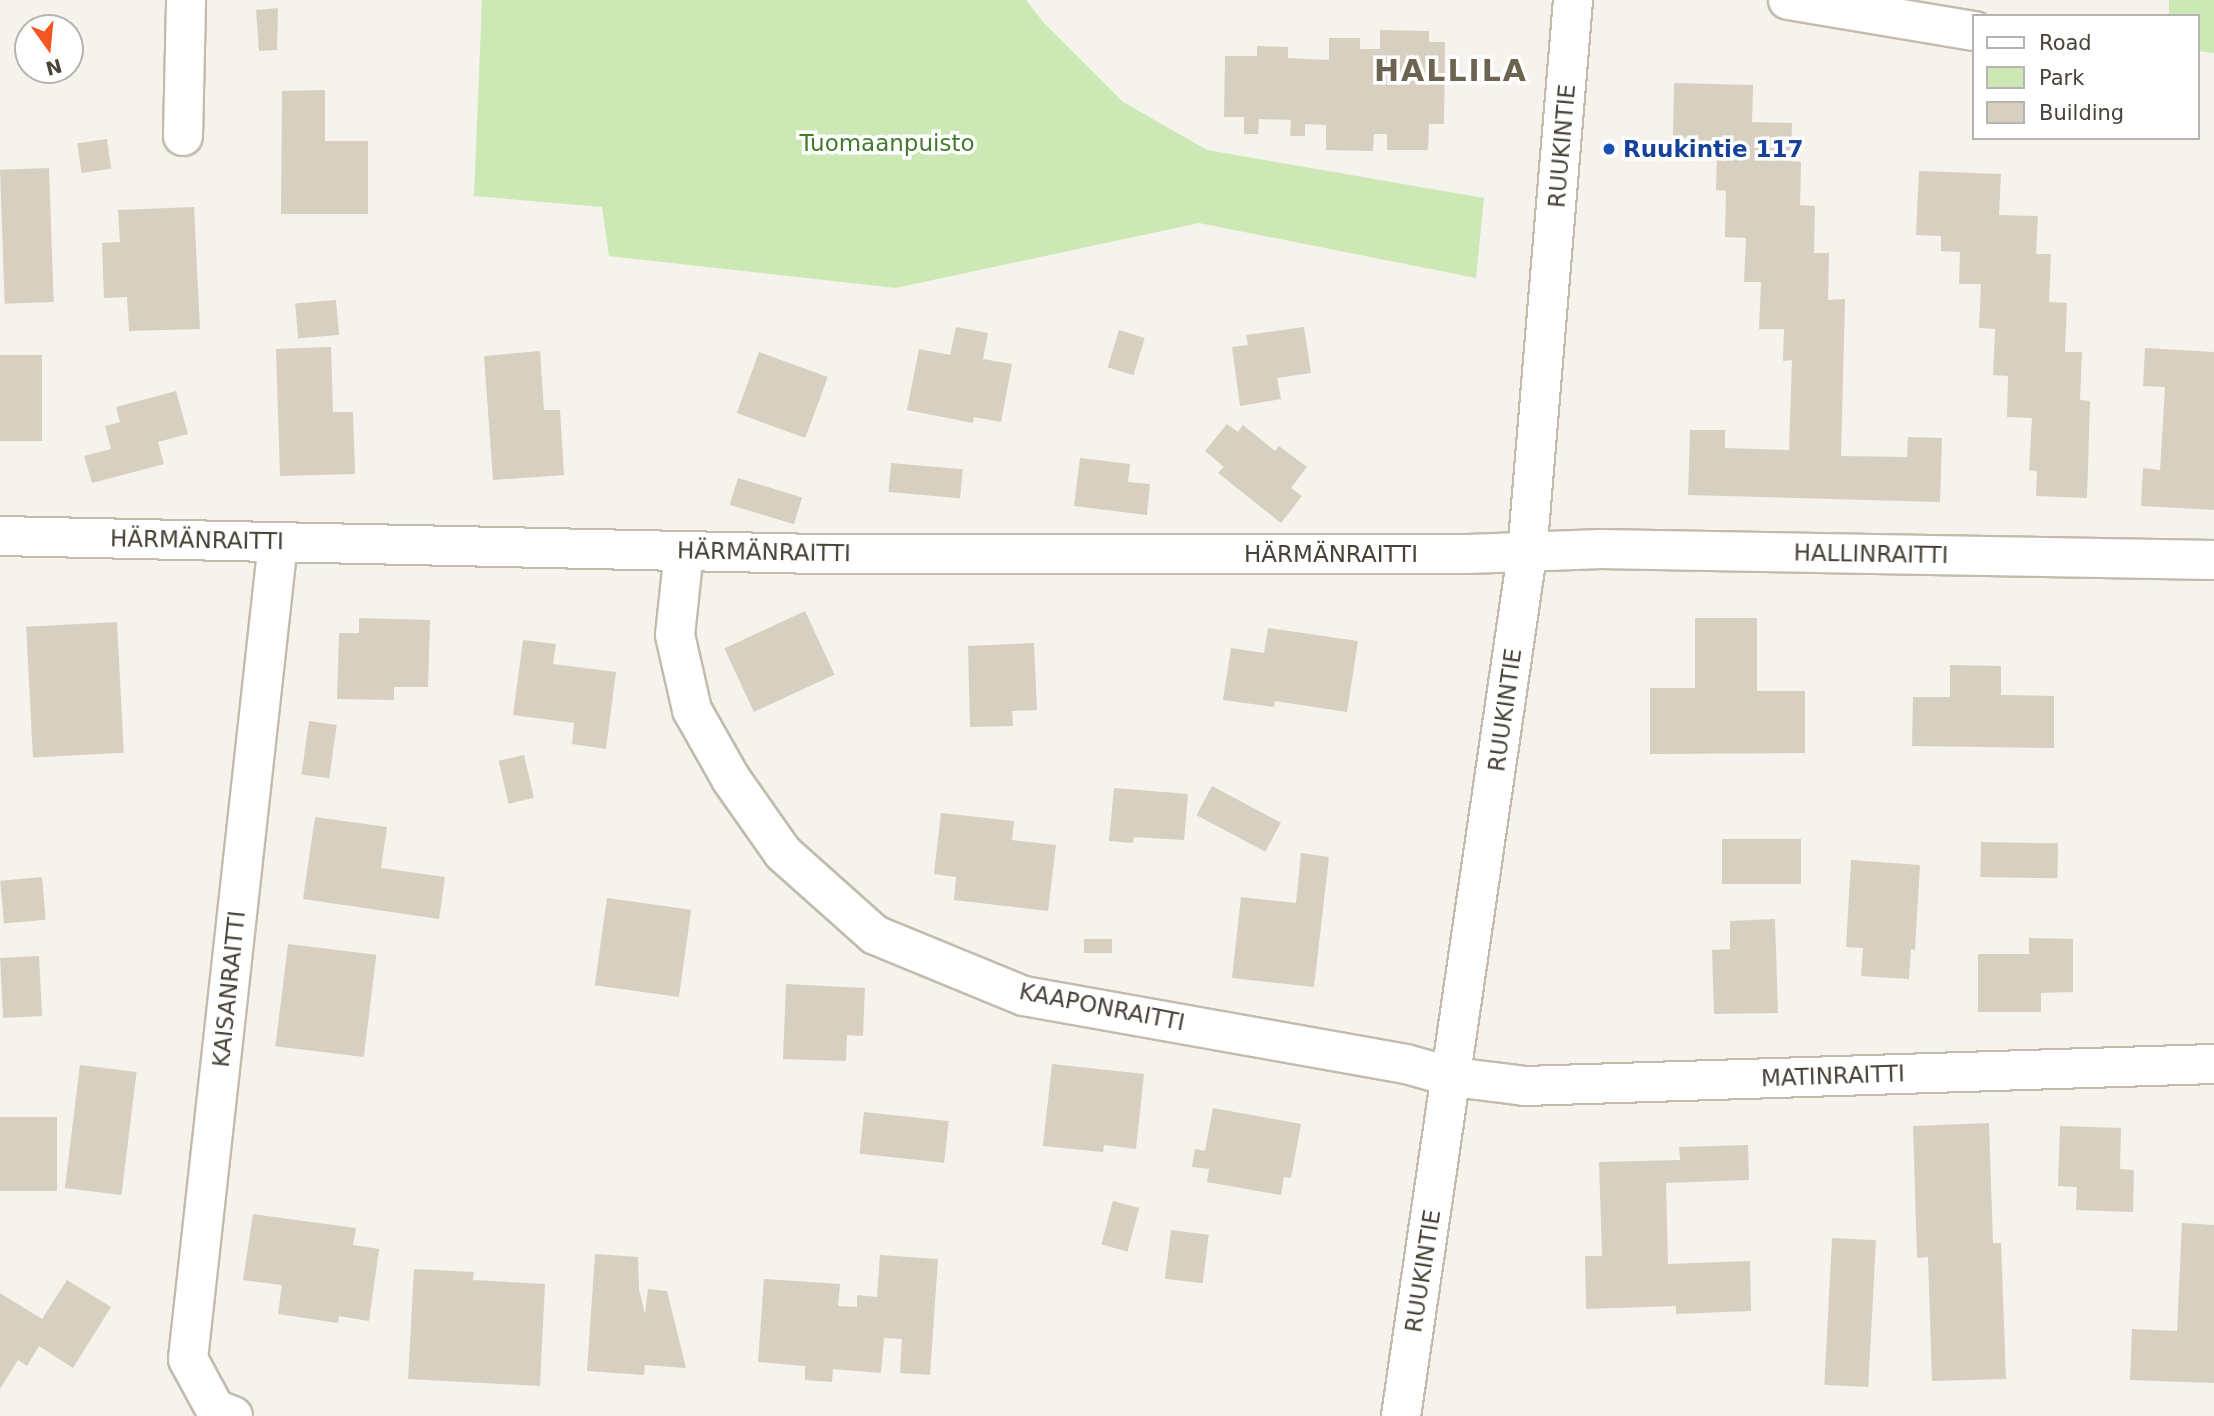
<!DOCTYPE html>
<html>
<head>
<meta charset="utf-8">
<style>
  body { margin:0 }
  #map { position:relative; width:2214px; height:1416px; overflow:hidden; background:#f5f3eb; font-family:"DejaVu Sans",sans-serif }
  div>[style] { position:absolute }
  .green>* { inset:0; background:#cce8b5 }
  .building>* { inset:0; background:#d7d0c0; transform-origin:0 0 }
  .roads { filter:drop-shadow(2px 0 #c1bcad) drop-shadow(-2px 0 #c1bcad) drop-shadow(0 2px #c1bcad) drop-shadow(0 -2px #c1bcad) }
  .minor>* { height:38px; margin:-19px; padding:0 19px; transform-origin:19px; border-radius:19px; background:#fff }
  .dots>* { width:19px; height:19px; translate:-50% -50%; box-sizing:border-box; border:4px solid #fff; border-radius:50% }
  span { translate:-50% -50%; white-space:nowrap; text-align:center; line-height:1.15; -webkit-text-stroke:7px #fff; paint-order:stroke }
  .park-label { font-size:23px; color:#437b2c }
  .street-label { font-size:23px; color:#494439 }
  .transit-label { font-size:23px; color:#164399; font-weight:700 }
  .left { translate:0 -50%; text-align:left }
  .district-label { font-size:30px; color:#6c6350; font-weight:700; letter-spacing:2px }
  .legend { position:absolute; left:1972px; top:14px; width:228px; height:126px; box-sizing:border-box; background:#fff; border:2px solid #b6b4b0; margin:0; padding:9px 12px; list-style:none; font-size:21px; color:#494439 }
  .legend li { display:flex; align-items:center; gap:14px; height:35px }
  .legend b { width:35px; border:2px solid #b6b4b0 }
  .north { position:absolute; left:14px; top:14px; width:70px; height:70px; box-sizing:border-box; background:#fff; border:2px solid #b6b4b0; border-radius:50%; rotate:165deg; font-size:19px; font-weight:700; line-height:28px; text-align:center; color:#494439 }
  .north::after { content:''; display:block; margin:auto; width:24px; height:32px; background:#f65521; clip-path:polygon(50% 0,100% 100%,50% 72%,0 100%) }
</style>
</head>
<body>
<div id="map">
  <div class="green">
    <div style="clip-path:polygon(482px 0,1026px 0,1044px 23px,1123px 102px,1207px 150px,1484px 198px,1476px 278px,1199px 223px,895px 288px,609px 256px,602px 207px,474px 196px)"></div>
    <div style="clip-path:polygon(2169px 0,2214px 0,2214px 53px,2198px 51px,2198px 16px,2169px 16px)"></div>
  </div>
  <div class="building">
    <div style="clip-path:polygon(278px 8px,277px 50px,259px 51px,256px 10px)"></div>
    <div style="clip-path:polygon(1380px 30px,1429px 31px,1429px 42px,1445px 42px,1444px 124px,1429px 124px,1428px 150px,1387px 150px,1387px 134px,1374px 134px,1373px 151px,1326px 150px,1326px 125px,1305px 124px,1305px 136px,1290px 136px,1291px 120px,1259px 119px,1258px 134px,1244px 134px,1244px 117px,1224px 117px,1225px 56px,1257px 56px,1257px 46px,1288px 47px,1288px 58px,1329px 60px,1329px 38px,1360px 38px,1360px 49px,1380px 49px)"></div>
    <div style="clip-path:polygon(1674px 83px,1753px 85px,1752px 122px,1792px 123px,1791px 161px,1801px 162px,1800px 205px,1815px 206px,1814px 253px,1829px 253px,1828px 300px,1845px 299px,1841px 456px,1907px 457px,1908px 437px,1942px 438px,1940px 502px,1688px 495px,1690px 430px,1725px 430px,1725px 448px,1789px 450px,1792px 360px,1783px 361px,1784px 329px,1759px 329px,1761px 282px,1744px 282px,1746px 238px,1725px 237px,1726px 191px,1716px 190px,1717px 155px,1694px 155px,1695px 138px,1673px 137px)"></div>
    <div style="clip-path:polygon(325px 90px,325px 141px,368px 141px,368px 214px,281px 214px,282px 91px)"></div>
    <div style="left:107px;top:139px;width:30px;height:30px;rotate:82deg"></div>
    <div style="left:49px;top:168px;width:134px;height:49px;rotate:88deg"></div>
    <div style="clip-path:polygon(1919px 171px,2001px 174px,1999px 215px,2038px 216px,2036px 254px,2051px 254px,2049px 302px,2067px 303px,2065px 352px,2082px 352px,2080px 400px,2090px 401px,2087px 498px,2036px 496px,2037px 471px,2029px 470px,2032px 418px,2007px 417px,2008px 376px,1993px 375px,1995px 329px,1979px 328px,1981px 284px,1959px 284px,1960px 252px,1941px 251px,1941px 236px,1916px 235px)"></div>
    <div style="clip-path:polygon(194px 207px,200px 329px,129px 331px,127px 297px,104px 298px,102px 243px,120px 242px,118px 210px)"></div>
    <div style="left:336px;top:300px;width:35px;height:41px;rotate:85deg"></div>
    <div style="clip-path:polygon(956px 327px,988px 333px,983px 359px,1012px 364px,1001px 422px,974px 417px,973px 423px,907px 410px,919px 349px,950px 355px)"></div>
    <div style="clip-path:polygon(1304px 327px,1311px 373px,1277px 378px,1281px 399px,1240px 406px,1232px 347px,1248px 345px,1246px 335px)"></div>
    <div style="left:1119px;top:330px;width:27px;height:39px;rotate:17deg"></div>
    <div style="clip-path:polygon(331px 347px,333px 412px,353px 412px,355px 474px,280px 476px,276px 349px)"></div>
    <div style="clip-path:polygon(2145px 348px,2214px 352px,2214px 510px,2141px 506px,2143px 468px,2160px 470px,2165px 387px,2143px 386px)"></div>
    <div style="clip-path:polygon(540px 351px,544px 410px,560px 410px,564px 475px,493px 480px,484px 356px)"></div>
    <div style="left:759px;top:352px;width:73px;height:65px;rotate:20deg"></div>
    <div style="left:0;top:355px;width:42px;height:86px"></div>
    <div style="clip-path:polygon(176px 391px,188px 434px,158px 442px,164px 464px,92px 483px,84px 456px,111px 449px,105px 426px,120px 422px,116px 407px)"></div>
    <div style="clip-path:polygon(1227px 424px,1238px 432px,1243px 425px,1275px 451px,1279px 446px,1307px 467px,1291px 488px,1302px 496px,1281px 523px,1218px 473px,1224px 467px,1205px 451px)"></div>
    <div style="clip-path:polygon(1080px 458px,1130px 464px,1128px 482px,1150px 484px,1147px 515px,1074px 506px)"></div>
    <div style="left:891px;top:463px;width:72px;height:29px;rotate:5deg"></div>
    <div style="left:738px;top:478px;width:67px;height:28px;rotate:17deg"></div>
    <div style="left:805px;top:611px;width:70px;height:89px;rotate:65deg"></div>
    <div style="clip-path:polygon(359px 618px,430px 620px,428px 687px,394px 687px,394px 700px,337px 699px,339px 633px,359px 633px)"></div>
    <div style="clip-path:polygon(1695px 618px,1757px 618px,1757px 691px,1805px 691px,1805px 753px,1650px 754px,1650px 688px,1695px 688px)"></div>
    <div style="left:117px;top:622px;width:131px;height:91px;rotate:87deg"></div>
    <div style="clip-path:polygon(1268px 628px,1358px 641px,1347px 712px,1275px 701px,1274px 707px,1223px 700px,1231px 648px,1264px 653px)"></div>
    <div style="clip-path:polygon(523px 640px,556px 644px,553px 664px,616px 672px,606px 749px,572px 744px,574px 723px,513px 715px)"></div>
    <div style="clip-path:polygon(1034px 643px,1037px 710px,1012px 711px,1013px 726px,970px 727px,968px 646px)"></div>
    <div style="clip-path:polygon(1950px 665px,2001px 666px,2001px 695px,2054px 696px,2054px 748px,1912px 746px,1913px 697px,1950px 697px)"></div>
    <div style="left:309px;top:721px;width:28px;height:54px;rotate:8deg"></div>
    <div style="left:524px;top:755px;width:44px;height:26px;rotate:77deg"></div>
    <div style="left:1212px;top:786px;width:78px;height:33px;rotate:28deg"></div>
    <div style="clip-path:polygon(1114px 788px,1188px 794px,1184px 840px,1134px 837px,1133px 843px,1109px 841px)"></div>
    <div style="clip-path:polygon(941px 813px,1014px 821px,1012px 840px,1056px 845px,1048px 911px,954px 900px,956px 877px,934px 874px)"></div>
    <div style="clip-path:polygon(315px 817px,387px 827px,381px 868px,445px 877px,439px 919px,303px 899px)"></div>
    <div style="left:1722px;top:839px;width:79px;height:45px"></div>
    <div style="left:1981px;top:842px;width:77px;height:35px;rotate:1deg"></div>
    <div style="clip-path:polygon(1301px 853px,1329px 857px,1314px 987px,1232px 978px,1241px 897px,1296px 903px)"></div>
    <div style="clip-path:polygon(1851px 860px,1920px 865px,1915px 950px,1911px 949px,1909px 979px,1861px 976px,1863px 948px,1846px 947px)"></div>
    <div style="left:42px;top:877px;width:43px;height:42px;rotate:85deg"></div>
    <div style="left:607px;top:898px;width:85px;height:88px;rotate:8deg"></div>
    <div style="clip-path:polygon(1775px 919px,1778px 1013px,1714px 1014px,1712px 950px,1730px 949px,1730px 921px)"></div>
    <div style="clip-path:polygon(2029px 938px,2073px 939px,2073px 992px,2041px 993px,2041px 1012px,1978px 1012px,1978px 954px,2029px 954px)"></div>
    <div style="left:1112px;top:939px;width:14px;height:28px;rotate:90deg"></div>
    <div style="left:288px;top:944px;width:89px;height:103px;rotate:7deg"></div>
    <div style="left:39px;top:956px;width:60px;height:39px;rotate:87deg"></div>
    <div style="clip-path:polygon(786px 984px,865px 988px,863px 1036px,847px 1035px,846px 1061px,783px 1059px)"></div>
    <div style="clip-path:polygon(1052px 1064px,1144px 1074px,1136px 1149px,1104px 1145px,1103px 1152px,1043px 1146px)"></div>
    <div style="left:80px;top:1065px;width:57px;height:124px;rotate:7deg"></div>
    <div style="clip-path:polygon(1213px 1108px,1301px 1124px,1291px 1178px,1284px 1177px,1281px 1195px,1207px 1182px,1209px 1169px,1192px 1167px,1195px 1149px,1205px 1151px)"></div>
    <div style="left:864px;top:1112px;width:85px;height:42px;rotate:6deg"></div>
    <div style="left:0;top:1117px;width:57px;height:74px"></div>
    <div style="clip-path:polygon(1989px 1123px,1993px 1243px,2001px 1243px,2006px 1379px,1932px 1381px,1928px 1257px,1917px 1258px,1913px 1126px)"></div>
    <div style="clip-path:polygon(2060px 1126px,2121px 1128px,2120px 1169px,2134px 1170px,2133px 1212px,2076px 1210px,2077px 1187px,2058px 1186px)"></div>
    <div style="clip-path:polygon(1748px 1145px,1749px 1180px,1666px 1183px,1668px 1264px,1750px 1261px,1751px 1311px,1676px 1314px,1676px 1306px,1586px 1309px,1585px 1256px,1602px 1256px,1599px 1162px,1680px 1160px,1679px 1147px)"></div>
    <div style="left:1113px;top:1201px;width:27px;height:45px;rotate:15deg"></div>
    <div style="clip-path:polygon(253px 1214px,356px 1228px,353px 1245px,379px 1249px,369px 1321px,339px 1316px,338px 1323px,278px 1314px,282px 1285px,243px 1280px)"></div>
    <div style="clip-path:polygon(2182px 1223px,2214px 1225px,2214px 1383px,2130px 1380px,2132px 1329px,2177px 1331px)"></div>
    <div style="left:1171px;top:1230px;width:38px;height:49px;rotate:7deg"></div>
    <div style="left:1832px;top:1238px;width:44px;height:147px;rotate:3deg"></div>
    <div style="clip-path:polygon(595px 1254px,638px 1257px,639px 1289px,645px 1314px,648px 1289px,667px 1291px,686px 1368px,645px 1365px,644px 1375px,587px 1371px)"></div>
    <div style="clip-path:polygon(880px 1255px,938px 1259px,930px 1375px,900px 1373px,902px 1339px,884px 1338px,881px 1373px,833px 1369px,832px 1382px,805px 1380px,805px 1366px,758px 1362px,764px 1279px,840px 1284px,838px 1306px,857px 1307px,857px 1295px,877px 1297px)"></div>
    <div style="clip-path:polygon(414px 1269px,474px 1272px,473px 1280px,545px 1284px,540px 1386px,408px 1379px)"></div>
    <div style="clip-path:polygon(67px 1280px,111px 1307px,73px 1368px,39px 1346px,27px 1366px,18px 1360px,0 1389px,0 1293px,42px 1319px)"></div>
  </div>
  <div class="roads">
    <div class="minor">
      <div style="left:1788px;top:0;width:189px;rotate:9.5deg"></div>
      <div style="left:183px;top:136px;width:136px;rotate:-88.7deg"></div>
      <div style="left:0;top:536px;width:816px;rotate:1.26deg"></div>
      <div style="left:816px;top:554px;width:652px"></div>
      <div style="left:1468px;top:554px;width:133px;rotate:-2.2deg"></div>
      <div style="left:1601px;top:549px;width:613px;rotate:1.03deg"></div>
      <div style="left:684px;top:551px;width:84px;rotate:96.1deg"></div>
      <div style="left:675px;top:635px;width:77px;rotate:77.2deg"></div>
      <div style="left:692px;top:710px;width:79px;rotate:60.5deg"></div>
      <div style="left:731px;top:779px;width:90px;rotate:54.9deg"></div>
      <div style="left:783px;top:853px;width:123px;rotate:41.7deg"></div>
      <div style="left:875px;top:935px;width:161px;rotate:22.3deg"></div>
      <div style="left:1024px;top:996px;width:388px;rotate:10.1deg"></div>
      <div style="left:1406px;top:1064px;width:49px;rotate:15.5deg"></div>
      <div style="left:1453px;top:1077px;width:73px;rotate:7.1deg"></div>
      <div style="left:1525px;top:1086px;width:689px;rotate:-1.83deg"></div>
      <div style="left:233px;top:1416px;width:19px;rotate:-159deg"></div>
      <div style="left:215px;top:1409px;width:57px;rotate:-118.4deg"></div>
      <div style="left:188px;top:1359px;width:822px;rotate:-83.71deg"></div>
      <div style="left:1401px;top:1416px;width:871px;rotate:-81.68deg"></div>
      <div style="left:1527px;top:554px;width:556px;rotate:-85.25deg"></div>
    </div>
  </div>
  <div class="dots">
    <div style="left:1609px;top:149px;background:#1a4fb4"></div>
  </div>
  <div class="park-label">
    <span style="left:887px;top:143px">Tuomaanpuisto</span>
  </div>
  <div class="street-label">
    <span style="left:1562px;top:146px;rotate:-85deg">RUUKINTIE</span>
    <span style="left:197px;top:540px;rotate:1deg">HÄRMÄNRAITTI</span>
    <span style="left:764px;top:552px;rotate:1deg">HÄRMÄNRAITTI</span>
    <span style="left:1331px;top:554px">HÄRMÄNRAITTI</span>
    <span style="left:1871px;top:554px;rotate:1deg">HALLINRAITTI</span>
    <span style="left:1505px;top:710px;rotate:-82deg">RUUKINTIE</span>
    <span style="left:229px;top:989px;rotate:-84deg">KAISANRAITTI</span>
    <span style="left:1102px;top:1007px;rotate:11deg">KAAPONRAITTI</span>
    <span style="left:1833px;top:1076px;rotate:-2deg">MATINRAITTI</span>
    <span style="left:1423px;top:1271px;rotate:-81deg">RUUKINTIE</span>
  </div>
  <div class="transit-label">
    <span class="left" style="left:1623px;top:149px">Ruukintie 117</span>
  </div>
  <div class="district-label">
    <span style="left:1451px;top:71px">HALLILA</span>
  </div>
  <ul class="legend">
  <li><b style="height:9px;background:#fff"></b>Road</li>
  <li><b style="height:19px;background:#cce8b5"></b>Park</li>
  <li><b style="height:19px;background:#d7d0c0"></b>Building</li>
  </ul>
  <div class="north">N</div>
</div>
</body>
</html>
